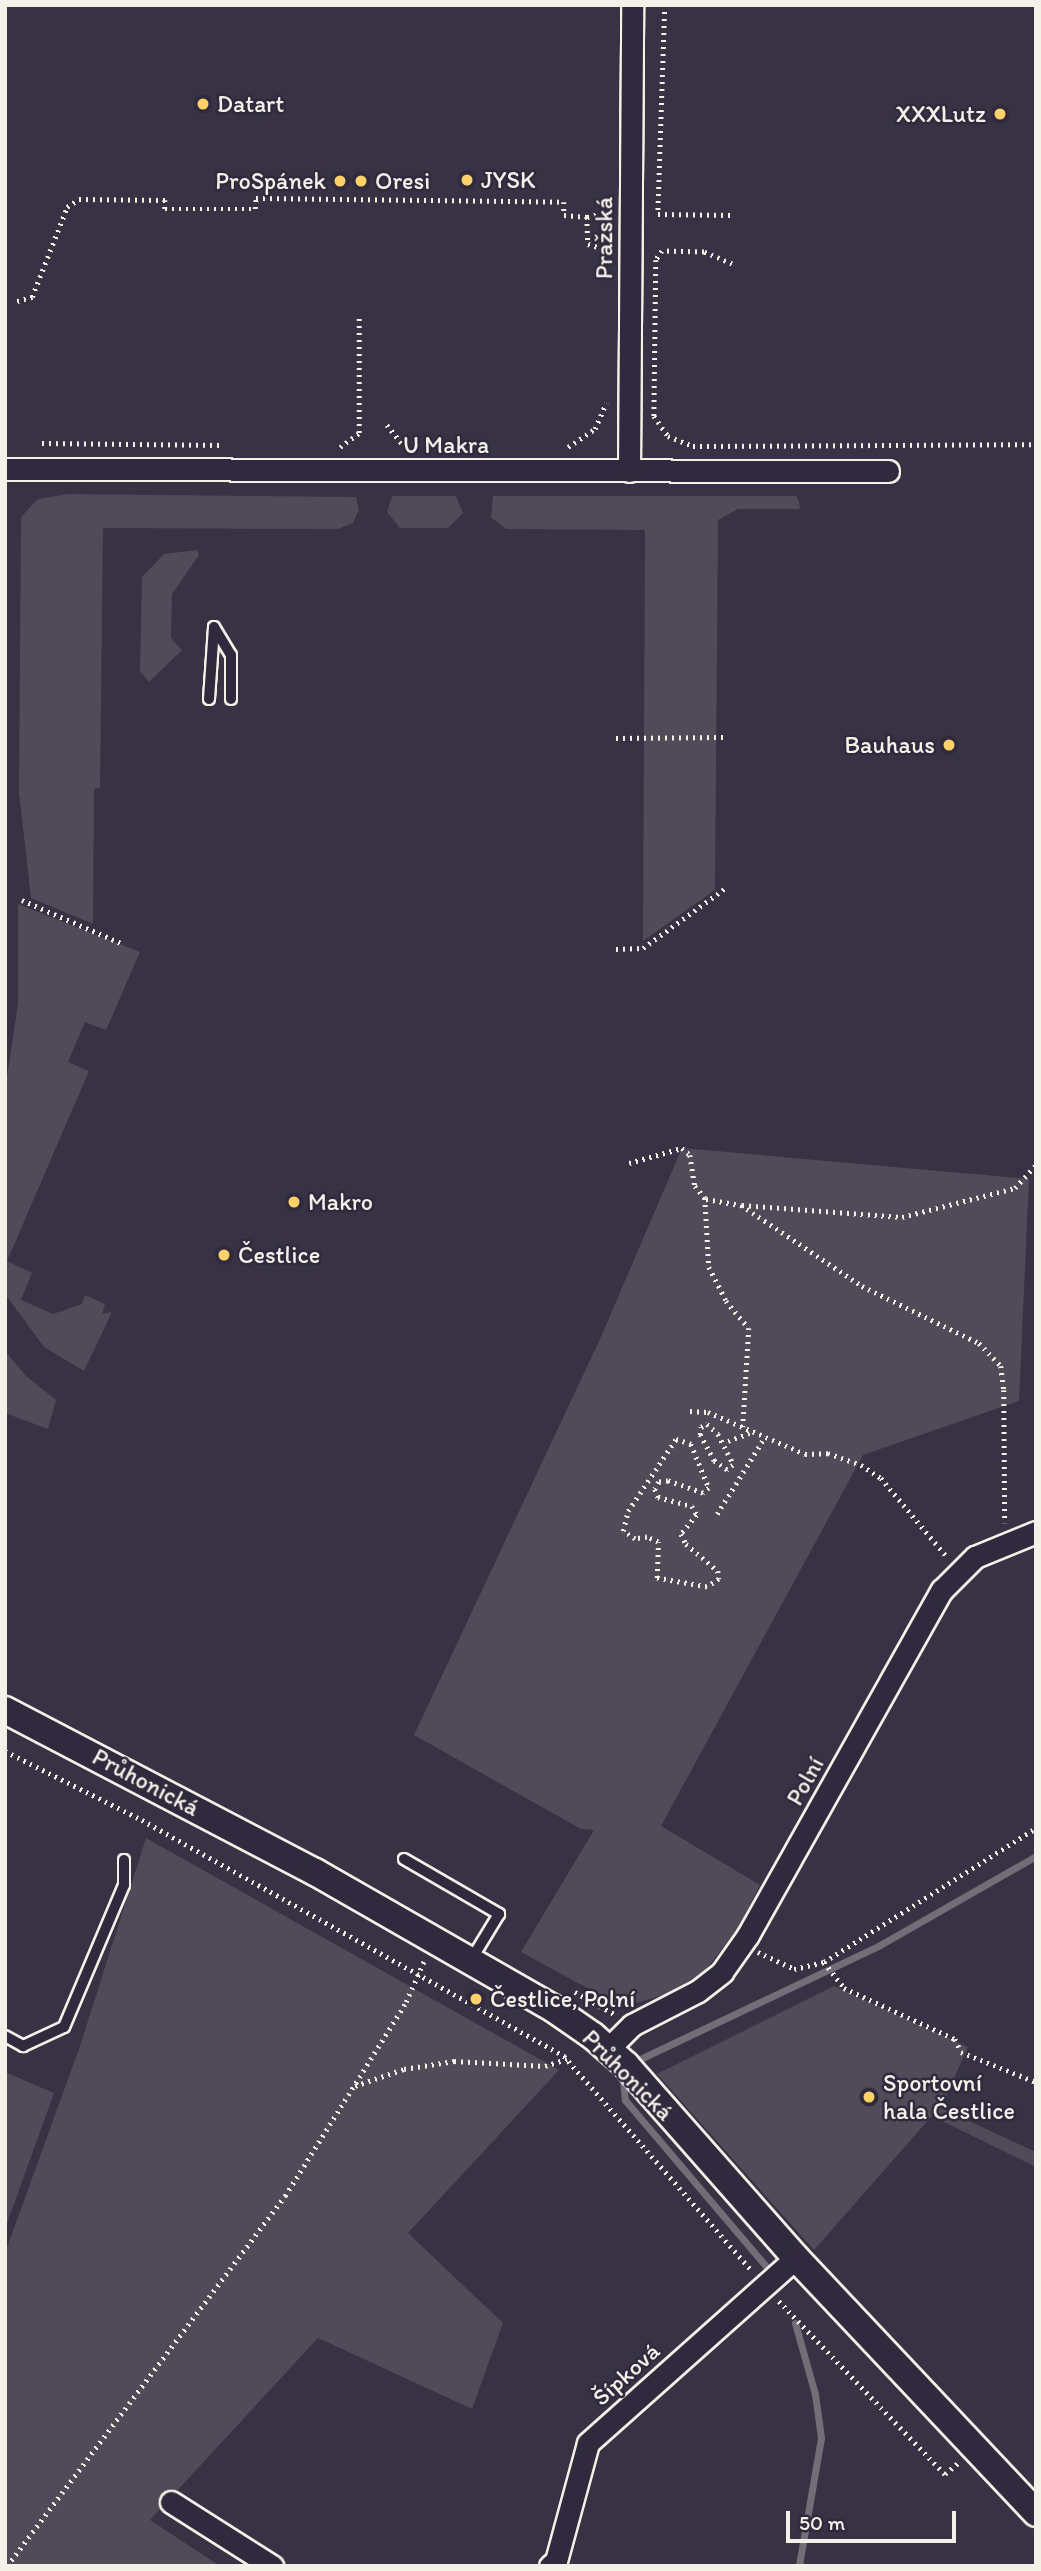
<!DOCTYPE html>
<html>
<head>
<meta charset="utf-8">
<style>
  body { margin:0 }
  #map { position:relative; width:1041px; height:2571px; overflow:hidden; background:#373244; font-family:Itim,sans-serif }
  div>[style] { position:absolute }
  .green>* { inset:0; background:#504b59 }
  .stream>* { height:7px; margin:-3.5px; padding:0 3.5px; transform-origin:3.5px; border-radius:3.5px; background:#726e77 }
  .path>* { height:4.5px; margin-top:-2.25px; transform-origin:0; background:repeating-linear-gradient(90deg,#f4f1e8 0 2px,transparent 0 7px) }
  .roads { filter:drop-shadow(2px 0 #f4f1e8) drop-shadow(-2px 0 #f4f1e8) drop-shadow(0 2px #f4f1e8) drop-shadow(0 -2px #f4f1e8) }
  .service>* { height:10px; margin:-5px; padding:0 5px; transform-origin:5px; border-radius:5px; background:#2f2a3d }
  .minor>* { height:21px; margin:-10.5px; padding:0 10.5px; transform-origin:10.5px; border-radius:10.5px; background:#2f2a3d }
  .tertiary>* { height:26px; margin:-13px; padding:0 13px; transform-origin:13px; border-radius:13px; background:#2f2a3d }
  .dots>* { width:19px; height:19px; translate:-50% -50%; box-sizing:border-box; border:4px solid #2f2a3d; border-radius:50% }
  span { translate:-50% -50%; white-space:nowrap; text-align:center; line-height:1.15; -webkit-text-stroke:5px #2f2a3d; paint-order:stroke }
  .poi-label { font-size:24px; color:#f4f1e8 }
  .left { translate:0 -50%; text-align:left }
  .right { translate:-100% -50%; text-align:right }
  .street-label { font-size:24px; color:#f4f1e8 }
  .frame { position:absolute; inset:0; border:7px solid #f4f1e8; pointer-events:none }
  .scale { position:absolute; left:786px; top:2511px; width:170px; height:32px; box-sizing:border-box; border:4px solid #f4f1e8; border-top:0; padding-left:9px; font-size:21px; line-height:24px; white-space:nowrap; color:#f4f1e8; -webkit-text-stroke:5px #2f2a3d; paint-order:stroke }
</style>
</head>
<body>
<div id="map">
  <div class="green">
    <div style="clip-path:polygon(68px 494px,356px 497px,359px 510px,353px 523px,338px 529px,103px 528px,100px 788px,94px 789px,93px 924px,31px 898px,19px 792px,21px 517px,38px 499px)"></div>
    <div style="clip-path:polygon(392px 496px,456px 496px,463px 513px,448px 528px,400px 528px,387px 512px)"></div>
    <div style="clip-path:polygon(493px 496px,796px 496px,799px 501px,800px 509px,738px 509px,718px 520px,715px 890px,643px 941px,645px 530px,506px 529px,491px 517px)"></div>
    <div style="clip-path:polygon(197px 550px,199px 555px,172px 594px,171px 638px,182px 650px,149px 682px,140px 671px,142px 577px,164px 554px)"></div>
    <div style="clip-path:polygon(18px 904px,140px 952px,106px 1030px,85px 1022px,68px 1062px,89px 1071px,7px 1261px,32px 1273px,21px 1300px,53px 1314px,82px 1304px,85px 1295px,105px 1304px,102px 1314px,112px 1312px,84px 1371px,44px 1347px,5px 1294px,5px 1091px,18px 1003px)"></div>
    <div style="clip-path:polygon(682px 1148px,1029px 1179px,1019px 1401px,863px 1455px,661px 1826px,760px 1885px,738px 1928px,705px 1971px,667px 1994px,622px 2007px,521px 1952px,594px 1830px,581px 1829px,414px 1735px,600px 1339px)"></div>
    <div style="clip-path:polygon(5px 1351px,26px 1376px,56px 1400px,48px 1429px,5px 1413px)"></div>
    <div style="clip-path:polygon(146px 1838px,559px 2070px,408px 2233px,503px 2323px,472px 2409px,318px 2338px,150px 2520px,220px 2566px,5px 2566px,5px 2253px,80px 2046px)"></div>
    <div style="clip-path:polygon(834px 1986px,968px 2047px,941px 2108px,1036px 2152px,1036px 2167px,932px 2116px,814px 2250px,657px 2074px)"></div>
    <div style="clip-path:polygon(5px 2072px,54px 2093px,5px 2229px)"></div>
  </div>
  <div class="stream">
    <div style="left:638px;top:2060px;width:268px;rotate:-25.4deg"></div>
    <div style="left:880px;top:1945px;width:180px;rotate:-29.7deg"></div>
    <div style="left:623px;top:2079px;width:21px;rotate:85deg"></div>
    <div style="left:625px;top:2100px;width:218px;rotate:49.7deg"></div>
    <div style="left:795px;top:2323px;width:74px;rotate:74.3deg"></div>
    <div style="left:815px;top:2394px;width:44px;rotate:82.2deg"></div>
    <div style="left:821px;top:2438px;width:130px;rotate:99.8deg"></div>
  </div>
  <div class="path">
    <div style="left:665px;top:5px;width:209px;rotate:91.9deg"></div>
    <div style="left:658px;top:214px;width:75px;rotate:0.8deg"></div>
    <div style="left:587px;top:217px;width:16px;rotate:-14deg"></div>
    <div style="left:603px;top:213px;width:14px;rotate:-69deg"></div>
    <div style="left:732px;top:264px;width:30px;rotate:-157deg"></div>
    <div style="left:704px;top:252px;width:42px;rotate:-178.6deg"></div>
    <div style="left:662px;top:251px;width:11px;rotate:124deg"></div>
    <div style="left:656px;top:260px;width:156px;rotate:90.7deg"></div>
    <div style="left:654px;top:416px;width:24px;rotate:55deg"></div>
    <div style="left:668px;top:436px;width:27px;rotate:22deg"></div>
    <div style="left:693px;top:446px;width:343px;rotate:-0.3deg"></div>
    <div style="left:17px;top:301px;width:16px;rotate:-15deg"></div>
    <div style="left:32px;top:297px;width:97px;rotate:-68.7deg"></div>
    <div style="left:67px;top:207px;width:14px;rotate:-34deg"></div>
    <div style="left:79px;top:199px;width:86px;rotate:0.7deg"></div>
    <div style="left:165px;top:200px;width:9px;rotate:90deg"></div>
    <div style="left:165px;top:209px;width:90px"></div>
    <div style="left:255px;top:209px;width:11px;rotate:-85deg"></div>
    <div style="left:256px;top:198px;width:308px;rotate:0.7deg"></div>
    <div style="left:564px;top:202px;width:13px;rotate:90deg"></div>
    <div style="left:564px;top:215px;width:23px;rotate:5deg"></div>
    <div style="left:587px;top:217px;width:27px;rotate:88deg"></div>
    <div style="left:588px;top:244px;width:14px;rotate:17deg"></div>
    <div style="left:601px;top:248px;width:15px;rotate:58deg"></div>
    <div style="left:387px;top:425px;width:28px;rotate:51deg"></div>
    <div style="left:42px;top:443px;width:181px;rotate:0.6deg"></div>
    <div style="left:340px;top:447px;width:24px;rotate:-36deg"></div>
    <div style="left:359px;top:433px;width:119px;rotate:-90deg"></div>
    <div style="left:568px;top:447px;width:32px;rotate:-34deg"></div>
    <div style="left:595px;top:429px;width:28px;rotate:-67deg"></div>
    <div style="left:616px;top:738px;width:110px;rotate:-0.5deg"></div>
    <div style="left:22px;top:900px;width:110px;rotate:23.5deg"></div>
    <div style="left:616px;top:949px;width:27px;rotate:-2deg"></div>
    <div style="left:643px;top:948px;width:104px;rotate:-36deg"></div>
    <div style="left:629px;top:1163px;width:55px;rotate:-15.8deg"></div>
    <div style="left:682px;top:1148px;width:11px;rotate:41deg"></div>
    <div style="left:690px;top:1155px;width:31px;rotate:81deg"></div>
    <div style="left:695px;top:1186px;width:17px;rotate:50deg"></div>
    <div style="left:706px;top:1199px;width:36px;rotate:10deg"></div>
    <div style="left:741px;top:1205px;width:146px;rotate:33.8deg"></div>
    <div style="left:862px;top:1286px;width:130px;rotate:26deg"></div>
    <div style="left:979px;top:1343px;width:32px;rotate:46deg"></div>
    <div style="left:1001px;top:1366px;width:24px;rotate:83deg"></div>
    <div style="left:1004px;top:1390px;width:133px;rotate:89.6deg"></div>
    <div style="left:705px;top:1198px;width:69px;rotate:86.7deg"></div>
    <div style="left:709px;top:1267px;width:38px;rotate:63deg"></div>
    <div style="left:726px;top:1301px;width:35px;rotate:50deg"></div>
    <div style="left:749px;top:1328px;width:99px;rotate:93.5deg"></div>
    <div style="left:742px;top:1205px;width:160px;rotate:4.3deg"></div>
    <div style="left:902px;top:1217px;width:117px;rotate:-14.4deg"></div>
    <div style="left:1015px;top:1188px;width:31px;rotate:-48deg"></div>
    <div style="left:690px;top:1411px;width:18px;rotate:3deg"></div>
    <div style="left:708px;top:1412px;width:106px;rotate:23.4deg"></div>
    <div style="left:805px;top:1454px;width:23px;rotate:-2deg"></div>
    <div style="left:828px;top:1453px;width:35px;rotate:20deg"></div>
    <div style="left:861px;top:1465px;width:24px;rotate:33deg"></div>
    <div style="left:881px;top:1478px;width:104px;rotate:50.1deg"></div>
    <div style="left:707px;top:1424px;width:15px;rotate:42deg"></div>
    <div style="left:718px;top:1434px;width:28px;rotate:63deg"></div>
    <div style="left:731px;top:1459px;width:6px;rotate:72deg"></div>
    <div style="left:733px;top:1465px;width:8px;rotate:140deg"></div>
    <div style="left:727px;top:1470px;width:16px;rotate:-145deg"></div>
    <div style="left:714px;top:1461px;width:30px;rotate:-118deg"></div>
    <div style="left:700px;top:1435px;width:8px;rotate:-83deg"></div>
    <div style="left:701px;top:1427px;width:7px;rotate:-27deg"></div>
    <div style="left:676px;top:1439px;width:16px;rotate:18deg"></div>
    <div style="left:691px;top:1444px;width:48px;rotate:67.8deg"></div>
    <div style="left:709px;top:1488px;width:8px;rotate:140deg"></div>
    <div style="left:703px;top:1493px;width:37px;rotate:-161deg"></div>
    <div style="left:668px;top:1481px;width:9px;rotate:174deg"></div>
    <div style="left:659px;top:1482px;width:8px;rotate:120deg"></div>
    <div style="left:655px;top:1489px;width:9px;rotate:69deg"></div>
    <div style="left:658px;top:1497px;width:35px;rotate:15deg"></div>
    <div style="left:692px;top:1506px;width:10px;rotate:61deg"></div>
    <div style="left:697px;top:1515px;width:25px;rotate:130deg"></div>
    <div style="left:681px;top:1534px;width:11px;rotate:63deg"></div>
    <div style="left:686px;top:1544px;width:42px;rotate:40.2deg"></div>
    <div style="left:718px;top:1571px;width:8px;rotate:83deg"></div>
    <div style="left:719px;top:1579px;width:14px;rotate:146deg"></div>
    <div style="left:707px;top:1587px;width:51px;rotate:-169.8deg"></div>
    <div style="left:657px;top:1578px;width:36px;rotate:-88deg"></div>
    <div style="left:658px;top:1542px;width:12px;rotate:-156deg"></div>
    <div style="left:647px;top:1537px;width:12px;rotate:171deg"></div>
    <div style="left:635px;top:1539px;width:14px;rotate:-146deg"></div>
    <div style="left:623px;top:1531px;width:21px;rotate:-76deg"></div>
    <div style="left:628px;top:1511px;width:87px;rotate:-56.3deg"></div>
    <div style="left:728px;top:1441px;width:27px;rotate:-20deg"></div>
    <div style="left:717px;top:1514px;width:91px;rotate:-58.1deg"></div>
    <div style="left:5px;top:1751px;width:153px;rotate:26.7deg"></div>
    <div style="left:142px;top:1820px;width:484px;rotate:29.2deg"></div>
    <div style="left:564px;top:2056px;width:286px;rotate:48.8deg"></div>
    <div style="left:758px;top:1952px;width:40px;rotate:25deg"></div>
    <div style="left:794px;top:1969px;width:31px;rotate:-13deg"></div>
    <div style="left:824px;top:1962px;width:251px;rotate:-32.3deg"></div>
    <div style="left:824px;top:1962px;width:33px;rotate:52deg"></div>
    <div style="left:844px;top:1988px;width:122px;rotate:24.7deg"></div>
    <div style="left:955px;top:2039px;width:14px;rotate:65deg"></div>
    <div style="left:961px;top:2052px;width:81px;rotate:21.8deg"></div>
    <div style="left:575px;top:1992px;width:47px;rotate:29.3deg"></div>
    <div style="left:355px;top:2086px;width:52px;rotate:-19.1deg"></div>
    <div style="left:404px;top:2069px;width:51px;rotate:-9.1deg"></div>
    <div style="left:454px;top:2061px;width:91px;rotate:3.1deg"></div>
    <div style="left:545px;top:2066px;width:23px;rotate:-18deg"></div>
    <div style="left:779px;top:2301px;width:240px;rotate:46.2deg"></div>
    <div style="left:945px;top:2474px;width:17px;rotate:-40deg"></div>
    <div style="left:7px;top:2566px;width:463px;rotate:-53.1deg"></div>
    <div style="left:285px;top:2196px;width:229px;rotate:-58deg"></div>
    <div style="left:406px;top:2002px;width:45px;rotate:-66.3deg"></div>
  </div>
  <div class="roads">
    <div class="service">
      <div style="left:214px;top:627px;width:33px;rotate:59deg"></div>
      <div style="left:231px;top:655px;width:44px;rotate:90deg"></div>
      <div style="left:209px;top:699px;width:72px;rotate:-86deg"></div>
      <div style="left:404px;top:1859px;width:110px;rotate:30.1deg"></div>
      <div style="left:499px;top:1914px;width:54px;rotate:121.3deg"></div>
      <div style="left:5px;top:2036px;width:21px;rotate:29deg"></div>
      <div style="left:23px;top:2046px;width:45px;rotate:-24.9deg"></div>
      <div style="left:64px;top:2027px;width:154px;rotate:-67.1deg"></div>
      <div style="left:124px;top:1885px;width:25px;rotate:-90deg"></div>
    </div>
    <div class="minor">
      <div style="left:5px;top:469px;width:883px;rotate:0.13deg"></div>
      <div style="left:629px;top:471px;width:466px;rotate:-89.6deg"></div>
      <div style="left:608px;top:2049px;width:34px;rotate:-45deg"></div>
      <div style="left:632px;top:2025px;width:74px;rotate:-27.3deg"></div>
      <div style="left:698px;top:1991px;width:31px;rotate:-38deg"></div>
      <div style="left:722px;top:1972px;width:45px;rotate:-54.9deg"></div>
      <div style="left:748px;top:1935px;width:396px;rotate:-60.7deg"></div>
      <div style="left:942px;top:1590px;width:47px;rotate:-45deg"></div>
      <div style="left:975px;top:1557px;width:66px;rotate:-22.3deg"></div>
      <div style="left:171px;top:2502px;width:120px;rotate:32.4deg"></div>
      <div style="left:550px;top:2566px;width:8px;rotate:-40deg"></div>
      <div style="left:556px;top:2561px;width:122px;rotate:-74.8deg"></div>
      <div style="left:588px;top:2443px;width:278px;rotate:-41.7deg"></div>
    </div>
    <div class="tertiary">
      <div style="left:5px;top:1710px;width:350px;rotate:27.6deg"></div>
      <div style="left:315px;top:1872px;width:275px;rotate:29.8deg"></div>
      <div style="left:554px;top:2009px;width:47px;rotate:34.7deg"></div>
      <div style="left:593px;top:2036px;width:44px;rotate:41.3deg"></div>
      <div style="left:626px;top:2065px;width:257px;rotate:48.6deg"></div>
      <div style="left:796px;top:2258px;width:350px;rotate:46.7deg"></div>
    </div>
  </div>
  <div class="dots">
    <div style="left:203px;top:104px;background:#ffd166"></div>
    <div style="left:1000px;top:114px;background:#ffd166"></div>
    <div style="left:467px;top:180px;background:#ffd166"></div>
    <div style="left:340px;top:181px;background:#ffd166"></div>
    <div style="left:361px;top:181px;background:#ffd166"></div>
    <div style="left:949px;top:745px;background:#ffd166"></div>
    <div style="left:294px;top:1202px;background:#ffd166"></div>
    <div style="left:224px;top:1255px;background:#ffd166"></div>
    <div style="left:476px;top:1999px;background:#ffd166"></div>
    <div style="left:869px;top:2097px;background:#ffd166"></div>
  </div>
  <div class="poi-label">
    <span class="left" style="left:217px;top:104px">Datart</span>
    <span class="right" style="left:986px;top:114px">XXXLutz</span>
    <span class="left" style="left:481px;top:180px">JYSK</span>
    <span class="right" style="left:326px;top:181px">ProSpánek</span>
    <span class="left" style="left:375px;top:181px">Oresi</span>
    <span class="right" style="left:935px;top:745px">Bauhaus</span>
    <span class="left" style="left:308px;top:1202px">Makro</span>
    <span class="left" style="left:238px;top:1255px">Čestlice</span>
    <span class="left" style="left:490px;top:1999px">Čestlice, Polní</span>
    <span class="left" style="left:883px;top:2097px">Sportovní<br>hala Čestlice</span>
  </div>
  <div class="street-label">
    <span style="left:604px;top:238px;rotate:-90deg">Pražská</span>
    <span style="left:446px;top:445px">U Makra</span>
    <span style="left:805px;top:1781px;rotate:-61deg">Polní</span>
    <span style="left:146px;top:1782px;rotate:28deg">Průhonická</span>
    <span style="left:628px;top:2075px;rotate:45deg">Průhonická</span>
    <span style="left:626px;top:2374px;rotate:-42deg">Šípková</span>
  </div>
  <div class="frame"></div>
  <div class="scale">50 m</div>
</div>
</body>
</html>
